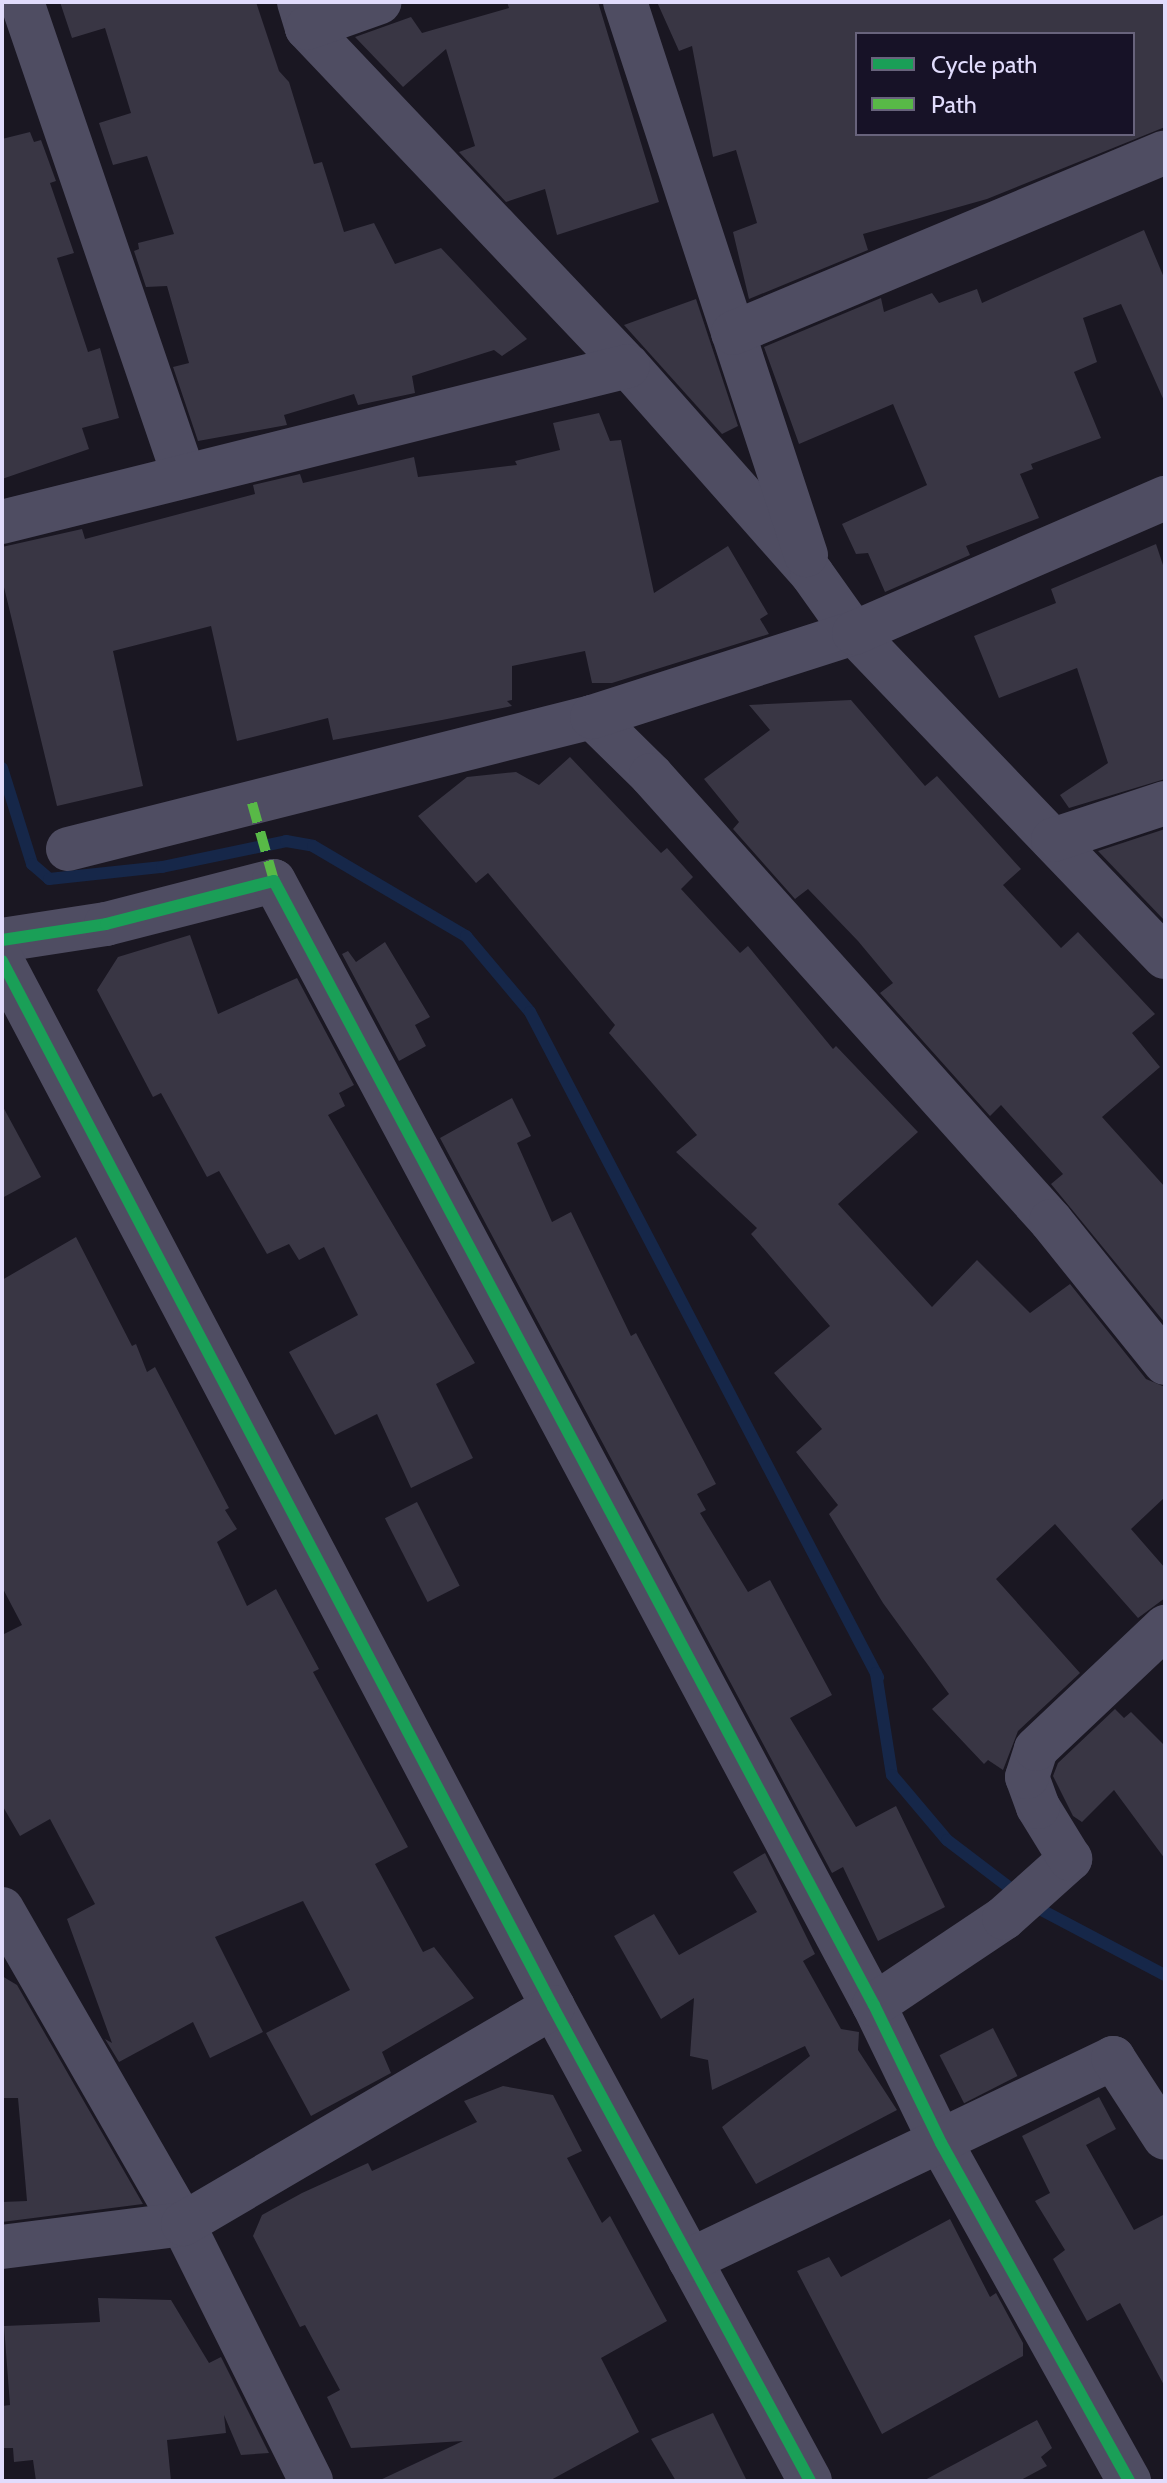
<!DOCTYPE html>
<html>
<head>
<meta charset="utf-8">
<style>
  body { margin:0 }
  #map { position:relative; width:1167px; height:2483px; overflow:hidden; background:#1a1722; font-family:Cabin,sans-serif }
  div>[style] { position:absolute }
  .stream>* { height:12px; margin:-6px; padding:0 6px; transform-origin:6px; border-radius:6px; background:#162749 }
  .building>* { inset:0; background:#393644; transform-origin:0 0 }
  .minor>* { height:44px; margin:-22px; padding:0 22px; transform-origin:22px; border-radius:22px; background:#4f4d62 }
  .quiet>* { height:10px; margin-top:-5px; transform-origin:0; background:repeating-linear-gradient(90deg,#58b947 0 20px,transparent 0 30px) }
  .cycleway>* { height:12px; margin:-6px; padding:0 6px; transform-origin:6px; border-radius:6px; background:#1a9f57 }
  span { translate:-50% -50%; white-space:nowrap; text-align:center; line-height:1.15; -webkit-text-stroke:6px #171227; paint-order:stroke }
  .frame { position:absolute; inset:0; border:4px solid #e1dcfc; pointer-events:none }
  .legend { position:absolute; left:855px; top:32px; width:280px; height:104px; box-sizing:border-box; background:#171227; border:2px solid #68637c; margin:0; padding:10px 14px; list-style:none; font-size:24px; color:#e1dcfc }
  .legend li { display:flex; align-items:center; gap:16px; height:40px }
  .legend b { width:40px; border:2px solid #68637c }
</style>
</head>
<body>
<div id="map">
  <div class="stream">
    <div style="left:2px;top:768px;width:101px;rotate:72.6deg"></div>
    <div style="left:32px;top:864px;width:23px;rotate:41deg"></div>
    <div style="left:49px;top:879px;width:114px;rotate:-6.1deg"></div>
    <div style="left:162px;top:867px;width:127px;rotate:-11.8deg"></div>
    <div style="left:286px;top:841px;width:27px;rotate:10deg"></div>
    <div style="left:313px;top:846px;width:178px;rotate:30.5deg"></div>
    <div style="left:466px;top:936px;width:99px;rotate:49.9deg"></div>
    <div style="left:530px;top:1012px;width:751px;rotate:62.38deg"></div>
    <div style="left:876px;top:1673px;width:103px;rotate:81.1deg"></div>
    <div style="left:892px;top:1775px;width:85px;rotate:49.8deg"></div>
    <div style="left:947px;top:1840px;width:89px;rotate:37.3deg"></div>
    <div style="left:1032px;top:1905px;width:150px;rotate:27.8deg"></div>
  </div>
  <div class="building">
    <div style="clip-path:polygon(60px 2px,256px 2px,279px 71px,289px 82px,314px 164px,322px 162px,344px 232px,374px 223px,395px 264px,441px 248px,527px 339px,502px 356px,494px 350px,412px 376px,415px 393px,358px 405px,354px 394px,284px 415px,287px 425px,198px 441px,173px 367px,189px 363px,167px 286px,146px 287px,134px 251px,139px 249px,138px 243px,174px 234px,147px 156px,113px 165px,99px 123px,131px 113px,105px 28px,72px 38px)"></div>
    <div style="clip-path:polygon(507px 2px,598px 2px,659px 202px,557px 235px,545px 189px,506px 202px,459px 152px,475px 146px,446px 49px,403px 87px,355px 37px,411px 17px,422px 33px,509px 8px)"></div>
    <div style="clip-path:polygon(evenodd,657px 2px,1165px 2px,1165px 127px,987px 199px,863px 234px,868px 250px,749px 299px,733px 232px,757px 223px,736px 150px,713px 157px,692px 46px,679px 51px,657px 2px,857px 34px,1133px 34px,1133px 134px,857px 134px,857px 34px)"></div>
    <div style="clip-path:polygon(30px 132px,34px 142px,41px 140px,56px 181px,50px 183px,74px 253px,57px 258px,88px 352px,100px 348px,119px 418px,82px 428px,89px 449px,2px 479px,2px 139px)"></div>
    <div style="clip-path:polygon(1144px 230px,1165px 280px,1165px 403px,1121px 304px,1083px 318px,1097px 362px,1074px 372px,1101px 438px,1031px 464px,1033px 469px,1020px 474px,1039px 518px,966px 546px,970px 555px,885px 592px,868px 553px,856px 554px,842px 524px,927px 485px,893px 404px,799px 444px,764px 347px,881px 298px,884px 312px,932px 293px,939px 303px,977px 289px,982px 303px)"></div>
    <div style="clip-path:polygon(696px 299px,738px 426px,722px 434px,624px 325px)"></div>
    <div style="clip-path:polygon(599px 413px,610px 441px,621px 440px,654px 593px,728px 546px,768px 614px,760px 619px,769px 634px,612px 683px,592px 683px,585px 651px,512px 666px,512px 700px,507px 701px,512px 706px,437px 721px,333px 740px,328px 718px,237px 741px,211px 626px,113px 651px,143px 786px,57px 806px,2px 579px,2px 547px,82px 529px,85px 539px,255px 494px,253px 485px,300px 474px,303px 483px,414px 457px,418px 477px,517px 465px,515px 461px,560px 450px,553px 423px)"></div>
    <div style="clip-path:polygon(1156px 544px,1165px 571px,1165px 779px,1069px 808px,1060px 795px,1108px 763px,1077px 668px,999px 698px,974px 636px,1056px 603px,1051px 589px)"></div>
    <div style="clip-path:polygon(851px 700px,925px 786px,937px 776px,1021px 869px,1003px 885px,1061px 948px,1078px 932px,1155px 1014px,1132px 1033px,1160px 1067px,1102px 1117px,1165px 1187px,1165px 1323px,1051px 1184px,1063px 1174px,1001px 1105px,990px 1116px,880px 993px,893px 983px,858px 941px,808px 889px,795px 899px,733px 829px,739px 822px,704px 779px,770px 730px,749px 705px)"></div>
    <div style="clip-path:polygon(570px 757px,661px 853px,667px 848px,693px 877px,681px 889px,740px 953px,748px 946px,833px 1049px,836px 1046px,918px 1132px,838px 1204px,932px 1307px,977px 1260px,1030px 1313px,1070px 1284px,1146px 1379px,1165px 1387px,1165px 1497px,1131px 1529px,1165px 1568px,1165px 1598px,1138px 1618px,1055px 1524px,996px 1579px,1080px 1673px,1018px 1731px,1003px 1770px,988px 1760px,984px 1764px,932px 1709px,949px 1694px,883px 1603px,829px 1514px,838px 1505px,796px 1452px,822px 1429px,774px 1373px,830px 1326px,751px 1234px,757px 1228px,676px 1152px,697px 1135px,609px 1033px,615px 1025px,488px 873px,476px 883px,418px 816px,467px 777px,516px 772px,539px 785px)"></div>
    <div style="clip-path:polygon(1165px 829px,1165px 921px,1098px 851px)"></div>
    <div style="clip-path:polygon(190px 935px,218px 1014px,297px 978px,354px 1085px,339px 1093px,345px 1106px,328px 1115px,475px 1363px,436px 1384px,473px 1458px,411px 1488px,377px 1414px,335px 1435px,289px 1352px,358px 1315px,324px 1247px,299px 1260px,289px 1244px,267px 1254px,219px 1171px,207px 1177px,161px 1093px,153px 1097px,97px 990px,118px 957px)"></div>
    <div style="clip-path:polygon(385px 942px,430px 1017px,415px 1025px,426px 1046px,399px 1061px,342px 954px,348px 951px,356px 962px)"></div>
    <div style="clip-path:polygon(512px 1098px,531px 1136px,517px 1143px,552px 1222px,571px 1212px,631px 1336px,636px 1333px,716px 1484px,697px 1494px,706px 1510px,700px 1513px,748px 1592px,770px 1580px,832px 1695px,790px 1718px,856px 1827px,896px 1806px,945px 1907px,878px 1941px,843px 1867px,832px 1873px,440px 1138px)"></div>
    <div style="clip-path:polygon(2px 1105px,41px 1177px,2px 1198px)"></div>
    <div style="clip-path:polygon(76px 1237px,132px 1346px,136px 1344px,147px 1372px,155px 1367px,229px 1508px,225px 1510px,237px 1529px,217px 1542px,247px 1606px,276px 1589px,319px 1669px,313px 1672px,408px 1847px,375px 1864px,423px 1952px,434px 1947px,474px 1998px,382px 2052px,391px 2073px,311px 2116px,266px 2033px,350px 1990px,303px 1901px,215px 1937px,263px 2032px,210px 2058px,193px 2022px,119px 2062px,105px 2039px,112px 2043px,67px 1919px,95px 1904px,50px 1819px,20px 1836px,2px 1805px,2px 1635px,22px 1625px,2px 1587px,2px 1280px)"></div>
    <div style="left:417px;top:1502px;width:94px;height:36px;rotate:63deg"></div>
    <div style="clip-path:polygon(1115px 1709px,1124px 1718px,1131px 1712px,1165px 1746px,1165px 1859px,1114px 1790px,1082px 1822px,1073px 1816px,1053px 1776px,1058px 1763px)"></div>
    <div style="clip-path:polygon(765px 1853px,815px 1954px,803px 1961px,841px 2029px,859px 2032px,858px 2050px,897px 2110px,756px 2184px,722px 2127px,810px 2056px,805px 2046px,712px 2090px,708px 2060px,690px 2056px,694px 1998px,661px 2019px,614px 1936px,654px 1914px,679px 1955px,757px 1912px,733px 1872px)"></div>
    <div style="clip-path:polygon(2px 1976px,17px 1985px,143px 2204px,2px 2222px,2px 2202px,27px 2201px,18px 2098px,2px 2098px)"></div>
    <div style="left:993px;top:2028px;width:54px;height:60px;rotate:63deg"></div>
    <div style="clip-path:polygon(503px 2086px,553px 2095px,582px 2151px,567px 2158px,602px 2223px,610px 2216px,667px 2321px,601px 2358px,639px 2432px,549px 2481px,378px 2481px,463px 2441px,351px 2448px,327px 2397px,340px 2390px,305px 2325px,300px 2327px,253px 2236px,262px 2215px,302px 2193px,368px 2163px,372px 2171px,477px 2122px,464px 2101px)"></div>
    <div style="clip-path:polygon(1099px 2097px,1116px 2129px,1086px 2145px,1134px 2230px,1165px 2214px,1165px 2387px,1120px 2303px,1087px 2321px,1053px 2259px,1065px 2250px,1035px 2201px,1050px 2193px,1022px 2136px)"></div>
    <div style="clip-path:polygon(950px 2219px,990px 2297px,996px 2293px,1023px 2343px,1023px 2356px,882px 2434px,797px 2271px,829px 2257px,841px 2277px)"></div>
    <div style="clip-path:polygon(98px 2298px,171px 2300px,209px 2363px,221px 2357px,269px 2453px,241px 2455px,224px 2415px,226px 2433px,167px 2440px,171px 2481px,36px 2481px,33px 2460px,14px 2462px,13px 2448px,2px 2448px,2px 2406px,10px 2405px,4px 2326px,100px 2322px)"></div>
    <div style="clip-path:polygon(713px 2413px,747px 2481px,676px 2481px,651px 2439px)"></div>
    <div style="clip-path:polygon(1037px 2420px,1052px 2448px,1041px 2457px,1047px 2466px,1019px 2481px,923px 2481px)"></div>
  </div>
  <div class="minor">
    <div style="left:22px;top:2px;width:501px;rotate:71.13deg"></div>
    <div style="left:299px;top:2px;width:27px;rotate:73deg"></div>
    <div style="left:307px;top:28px;width:466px;rotate:46.5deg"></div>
    <div style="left:628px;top:366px;width:278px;rotate:48.5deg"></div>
    <div style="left:812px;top:574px;width:72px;rotate:54.6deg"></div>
    <div style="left:854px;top:633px;width:449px;rotate:46.2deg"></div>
    <div style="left:625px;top:2px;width:582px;rotate:71.88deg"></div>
    <div style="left:307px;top:28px;width:77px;rotate:-19.6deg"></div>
    <div style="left:733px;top:333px;width:468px;rotate:-22.7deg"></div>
    <div style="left:2px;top:522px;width:645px;rotate:-13.99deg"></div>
    <div style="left:592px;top:717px;width:83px;rotate:44.5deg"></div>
    <div style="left:651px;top:775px;width:599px;rotate:48.11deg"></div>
    <div style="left:1051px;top:1221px;width:182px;rotate:51.2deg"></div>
    <div style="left:1053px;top:840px;width:118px;rotate:-18.3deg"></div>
    <div style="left:68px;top:849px;width:540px;rotate:-14.14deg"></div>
    <div style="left:592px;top:717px;width:275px;rotate:-17.8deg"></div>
    <div style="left:854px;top:633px;width:339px;rotate:-23.5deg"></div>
    <div style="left:2px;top:940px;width:105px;rotate:-8.7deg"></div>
    <div style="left:106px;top:924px;width:173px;rotate:-14.4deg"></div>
    <div style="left:274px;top:881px;width:1274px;rotate:61.91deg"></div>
    <div style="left:874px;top:2005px;width:153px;rotate:64.1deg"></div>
    <div style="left:941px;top:2143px;width:387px;rotate:60.9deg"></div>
    <div style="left:2px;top:961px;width:1182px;rotate:62.22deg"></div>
    <div style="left:553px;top:2007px;width:539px;rotate:61.53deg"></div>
    <div style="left:2px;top:1909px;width:363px;rotate:60.1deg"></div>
    <div style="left:183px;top:2224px;width:287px;rotate:63.5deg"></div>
    <div style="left:874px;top:2005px;width:156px;rotate:-33.8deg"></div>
    <div style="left:1004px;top:1918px;width:89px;rotate:-41.8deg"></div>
    <div style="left:1070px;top:1859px;width:61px;rotate:-121.6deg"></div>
    <div style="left:1038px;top:1807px;width:32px;rotate:-110deg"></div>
    <div style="left:1027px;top:1777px;width:29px;rotate:-72deg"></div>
    <div style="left:1036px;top:1749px;width:178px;rotate:-43.4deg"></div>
    <div style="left:2px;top:2247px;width:182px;rotate:-7.2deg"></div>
    <div style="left:183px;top:2224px;width:429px;rotate:-30.4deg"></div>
    <div style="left:690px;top:2260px;width:469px;rotate:-25.5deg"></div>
    <div style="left:1113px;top:2058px;width:95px;rotate:57deg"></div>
  </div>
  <div class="quiet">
    <div style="left:252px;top:803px;width:81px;rotate:74.2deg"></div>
  </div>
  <div class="cycleway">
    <div style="left:2px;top:940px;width:105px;rotate:-8.7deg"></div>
    <div style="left:106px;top:924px;width:173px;rotate:-14.4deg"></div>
    <div style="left:274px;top:881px;width:1274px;rotate:61.91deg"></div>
    <div style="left:874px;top:2005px;width:153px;rotate:64.1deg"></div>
    <div style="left:941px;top:2143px;width:387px;rotate:60.9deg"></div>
    <div style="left:2px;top:961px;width:1182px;rotate:62.22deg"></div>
    <div style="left:553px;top:2007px;width:539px;rotate:61.53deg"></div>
  </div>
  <div class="frame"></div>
  <ul class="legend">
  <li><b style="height:10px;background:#1a9f57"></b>Cycle path</li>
  <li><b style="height:10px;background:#58b947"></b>Path</li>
  </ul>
</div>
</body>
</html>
